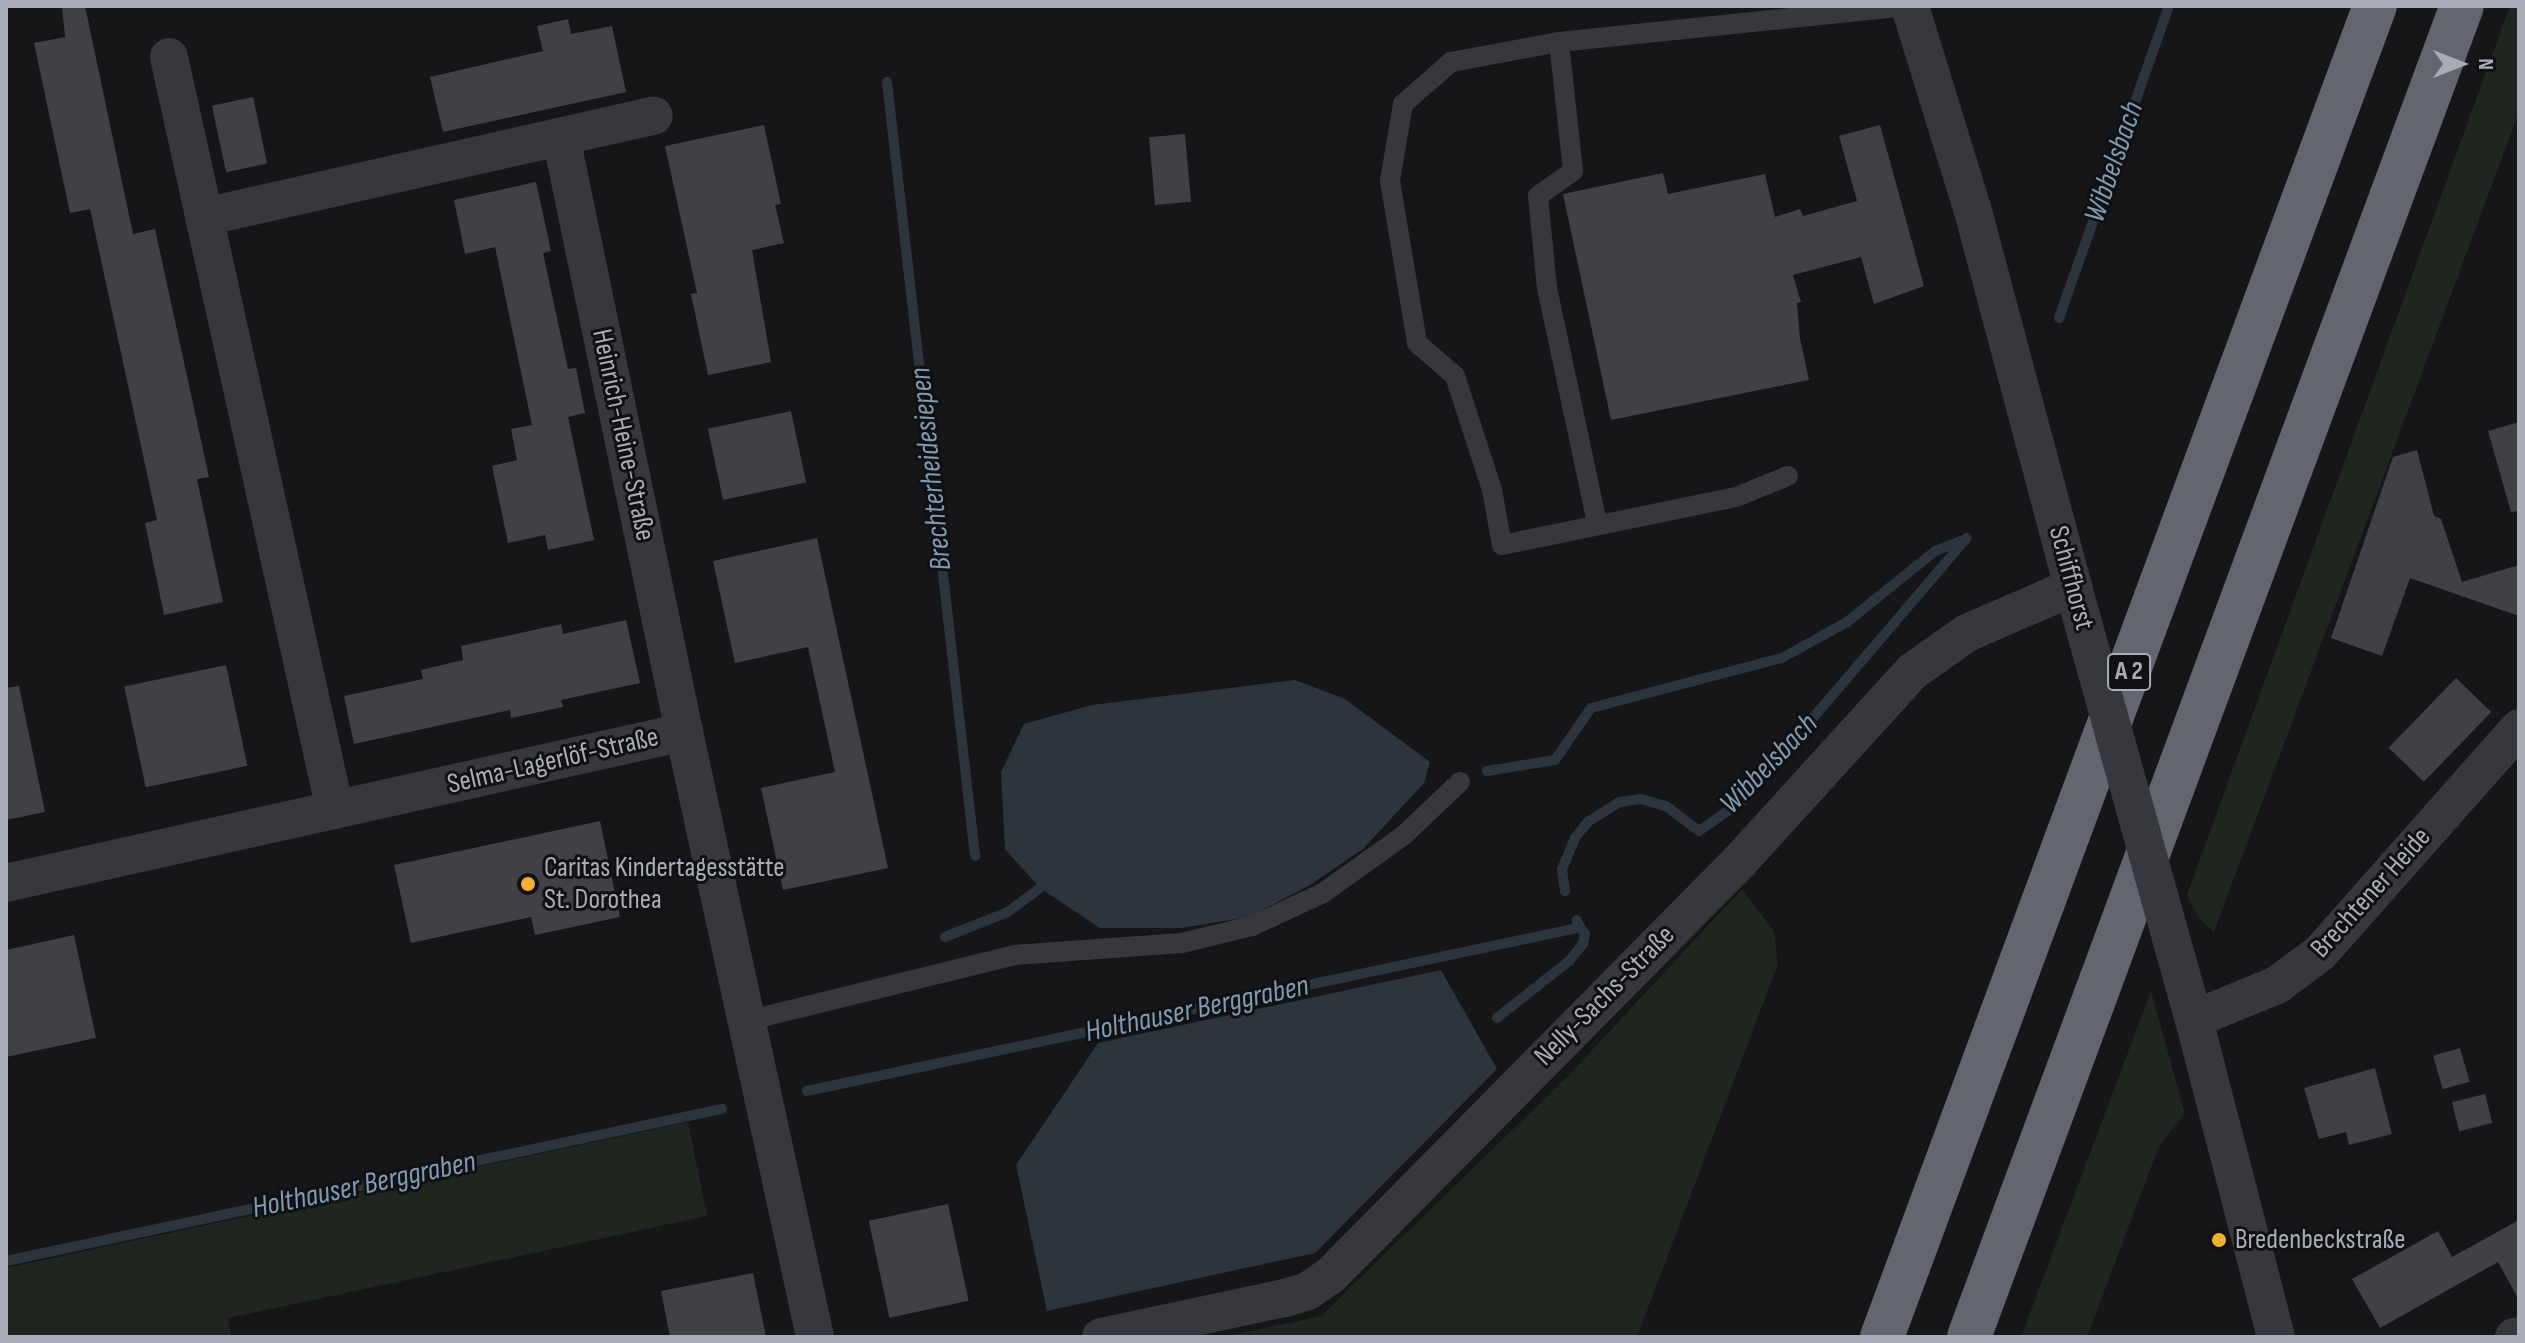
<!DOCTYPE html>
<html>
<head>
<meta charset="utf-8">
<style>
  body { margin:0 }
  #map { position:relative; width:2525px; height:1343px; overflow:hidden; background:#161618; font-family:"Sofia Sans Condensed",sans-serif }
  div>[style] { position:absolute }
  .green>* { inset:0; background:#1e261f }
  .water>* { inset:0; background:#2c353c }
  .stream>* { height:10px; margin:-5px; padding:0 5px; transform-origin:5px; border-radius:5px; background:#2c353c }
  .building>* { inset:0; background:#404145; transform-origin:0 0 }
  .service>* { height:20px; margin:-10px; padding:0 10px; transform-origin:10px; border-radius:10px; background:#37383d }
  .minor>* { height:38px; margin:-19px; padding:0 19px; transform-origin:19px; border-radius:19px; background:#37383d }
  .motorway>* { height:44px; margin:-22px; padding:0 22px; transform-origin:22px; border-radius:22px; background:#63666e }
  .minor-bridge>* { height:38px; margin:-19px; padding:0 19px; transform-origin:19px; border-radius:19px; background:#37383d }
  .dots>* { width:22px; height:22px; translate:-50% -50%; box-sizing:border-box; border:4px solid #111113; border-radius:50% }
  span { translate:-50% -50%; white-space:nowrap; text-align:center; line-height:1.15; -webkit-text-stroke:6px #111113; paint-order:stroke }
  .shield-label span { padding:2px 6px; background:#111113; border:2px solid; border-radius:6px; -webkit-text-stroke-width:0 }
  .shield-label { font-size:26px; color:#a8adb8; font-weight:700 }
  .street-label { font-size:28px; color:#a8adb8 }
  .poi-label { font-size:28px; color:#a8adb8 }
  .left { translate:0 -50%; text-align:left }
  .water-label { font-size:30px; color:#7f9bb3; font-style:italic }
  .frame { position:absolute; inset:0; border:8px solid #a8adb8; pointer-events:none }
  .north { position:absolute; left:2421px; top:24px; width:80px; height:80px; -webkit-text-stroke:6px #111113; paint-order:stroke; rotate:90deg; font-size:22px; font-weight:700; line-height:32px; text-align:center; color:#a8adb8 }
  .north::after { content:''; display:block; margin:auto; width:28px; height:36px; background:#a8adb8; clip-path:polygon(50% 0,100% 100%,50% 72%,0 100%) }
</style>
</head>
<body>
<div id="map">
  <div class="green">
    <div style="clip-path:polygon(2510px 6px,2519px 6px,2519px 112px,2214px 932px,2199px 918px,2187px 895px)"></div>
    <div style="clip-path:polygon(1742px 889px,1774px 931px,1778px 964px,1637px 1337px,1223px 1337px,1321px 1316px,1570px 1074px)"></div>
    <div style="clip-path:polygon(2151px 991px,2185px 1114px,2159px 1146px,2087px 1337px,2021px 1337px)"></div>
    <div style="clip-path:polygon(688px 1122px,707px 1216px,228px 1318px,231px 1337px,6px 1337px,6px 1268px)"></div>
  </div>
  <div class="water">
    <div style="clip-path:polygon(1295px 680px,1345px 699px,1430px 762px,1424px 783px,1363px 849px,1310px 885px,1249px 917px,1181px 928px,1100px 928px,1040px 888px,1005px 849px,1001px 772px,1024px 724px,1092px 705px)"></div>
    <div style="clip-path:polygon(1441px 970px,1497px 1069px,1315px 1253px,1047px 1311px,1016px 1165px,1098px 1043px)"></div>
  </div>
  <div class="stream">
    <div style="left:887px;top:82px;width:779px;rotate:83.51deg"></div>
    <div style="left:2059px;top:318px;width:331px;rotate:-70.6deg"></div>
    <div style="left:1487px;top:771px;width:69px;rotate:-9.2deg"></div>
    <div style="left:1555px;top:760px;width:63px;rotate:-55.3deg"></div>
    <div style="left:1591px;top:708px;width:197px;rotate:-14.7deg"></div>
    <div style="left:1782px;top:658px;width:74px;rotate:-29deg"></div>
    <div style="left:1847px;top:622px;width:113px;rotate:-38.9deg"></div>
    <div style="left:1935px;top:551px;width:33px;rotate:-21deg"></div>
    <div style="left:1565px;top:891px;width:22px;rotate:-98deg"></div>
    <div style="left:1562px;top:869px;width:34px;rotate:-67deg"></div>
    <div style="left:1575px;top:838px;width:22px;rotate:-51deg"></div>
    <div style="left:1589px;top:821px;width:36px;rotate:-32deg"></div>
    <div style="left:1619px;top:802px;width:22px;rotate:-8deg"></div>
    <div style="left:1641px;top:799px;width:26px;rotate:16deg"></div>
    <div style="left:1666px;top:806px;width:41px;rotate:37.1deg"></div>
    <div style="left:1699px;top:831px;width:52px;rotate:-34.9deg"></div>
    <div style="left:1742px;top:801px;width:346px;rotate:-49.5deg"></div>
    <div style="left:945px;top:937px;width:68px;rotate:-21.6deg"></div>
    <div style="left:1008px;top:912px;width:40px;rotate:-37deg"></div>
    <div style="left:1497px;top:1018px;width:92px;rotate:-38.4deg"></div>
    <div style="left:1569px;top:961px;width:22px;rotate:-51deg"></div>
    <div style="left:1583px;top:944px;width:10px;rotate:-79deg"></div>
    <div style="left:1585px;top:934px;width:11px;rotate:-124deg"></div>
    <div style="left:807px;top:1091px;width:788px;rotate:-11.94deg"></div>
    <div style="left:1578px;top:928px;width:8px;rotate:-97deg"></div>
    <div style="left:6px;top:1261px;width:732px;rotate:-11.99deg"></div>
  </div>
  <div class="building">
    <div style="clip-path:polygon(62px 6px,85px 6px,133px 234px,155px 229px,209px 477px,197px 479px,223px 602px,164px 615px,145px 523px,157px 520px,90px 209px,70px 213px,34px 43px,65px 37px)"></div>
    <div style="clip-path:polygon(568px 19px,571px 34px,612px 26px,626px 92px,443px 132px,430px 77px,543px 51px,537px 26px)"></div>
    <div style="left:253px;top:97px;width:68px;height:42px;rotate:78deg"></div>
    <div style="clip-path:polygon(764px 125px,781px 204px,775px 205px,784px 243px,752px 250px,771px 362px,708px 375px,691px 294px,697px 293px,665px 146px)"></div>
    <div style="clip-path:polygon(1880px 125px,1924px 286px,1874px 304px,1861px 257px,1793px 275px,1801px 302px,1797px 303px,1800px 338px,1809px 380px,1611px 420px,1563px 194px,1663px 173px,1668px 194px,1765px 174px,1775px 217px,1800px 209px,1803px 216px,1857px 201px,1839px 136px)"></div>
    <div style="left:1185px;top:134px;width:68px;height:36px;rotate:85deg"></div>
    <div style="clip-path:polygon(536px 182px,551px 251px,543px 253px,568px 369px,576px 368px,585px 413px,568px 417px,594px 540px,548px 550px,545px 535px,508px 543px,492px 466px,517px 460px,511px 429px,532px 425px,495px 247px,465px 254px,454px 200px)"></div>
    <div style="left:791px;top:411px;width:73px;height:85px;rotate:78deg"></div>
    <div style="clip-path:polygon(2519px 422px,2519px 511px,2511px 512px,2488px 431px)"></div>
    <div style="clip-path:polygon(2417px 450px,2434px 516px,2441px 519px,2462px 582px,2519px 565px,2519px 616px,2410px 578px,2382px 656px,2331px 638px,2393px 457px)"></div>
    <div style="clip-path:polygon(817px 538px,888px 868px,783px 890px,761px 788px,835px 772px,808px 647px,735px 663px,713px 561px)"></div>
    <div style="clip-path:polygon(626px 620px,640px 683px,561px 700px,563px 707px,511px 718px,510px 710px,354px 744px,344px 696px,423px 679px,421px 670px,463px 660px,461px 646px,561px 624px,563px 634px)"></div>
    <div style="left:226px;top:665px;width:103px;height:104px;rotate:78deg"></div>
    <div style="left:2456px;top:678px;width:49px;height:97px;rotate:44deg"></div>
    <div style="clip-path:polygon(19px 686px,45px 812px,6px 820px,6px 688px)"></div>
    <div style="clip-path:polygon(600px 821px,620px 917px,535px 935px,531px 917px,411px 943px,394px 865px)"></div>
    <div style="clip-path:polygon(74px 935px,96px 1038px,6px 1057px,6px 950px)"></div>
    <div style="left:2460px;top:1048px;width:35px;height:28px;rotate:74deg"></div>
    <div style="clip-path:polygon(2375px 1068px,2392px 1134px,2349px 1145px,2346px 1132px,2319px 1139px,2304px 1088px)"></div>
    <div style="left:2485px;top:1094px;width:30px;height:34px;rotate:76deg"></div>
    <div style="left:948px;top:1204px;width:99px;height:81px;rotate:78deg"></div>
    <div style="clip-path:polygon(2519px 1220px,2519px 1300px,2498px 1262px,2380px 1328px,2352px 1279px,2438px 1231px,2452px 1257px)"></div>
    <div style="clip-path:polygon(753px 1273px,766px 1337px,670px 1337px,661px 1291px)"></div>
  </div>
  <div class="service">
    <div style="left:1559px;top:42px;width:110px;rotate:169.5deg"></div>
    <div style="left:1451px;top:62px;width:64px;rotate:138.8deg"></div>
    <div style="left:1403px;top:104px;width:78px;rotate:99.6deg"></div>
    <div style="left:1390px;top:181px;width:164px;rotate:80.5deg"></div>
    <div style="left:1417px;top:343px;width:50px;rotate:41deg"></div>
    <div style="left:1455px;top:376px;width:120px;rotate:72deg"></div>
    <div style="left:1492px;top:490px;width:56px;rotate:79.7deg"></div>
    <div style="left:1502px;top:545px;width:239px;rotate:-11.6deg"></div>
    <div style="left:1736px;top:497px;width:56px;rotate:-22deg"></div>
    <div style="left:1597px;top:523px;width:240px;rotate:-102deg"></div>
    <div style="left:1547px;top:288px;width:92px;rotate:-95.6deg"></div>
    <div style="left:1538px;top:196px;width:43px;rotate:-35.5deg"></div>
    <div style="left:1573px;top:171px;width:130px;rotate:-96.2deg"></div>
    <div style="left:1559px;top:42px;width:353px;rotate:-5.9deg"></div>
    <div style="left:746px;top:1021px;width:276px;rotate:-13.8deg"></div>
    <div style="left:1014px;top:955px;width:168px;rotate:-4.1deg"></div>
    <div style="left:1182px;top:943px;width:72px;rotate:-13.7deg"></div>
    <div style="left:1252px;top:926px;width:78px;rotate:-24.9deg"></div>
    <div style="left:1323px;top:893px;width:100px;rotate:-35.6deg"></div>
    <div style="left:1404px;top:835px;width:77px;rotate:-43.4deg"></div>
  </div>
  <div class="minor">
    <div style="left:169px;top:57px;width:771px;rotate:77.57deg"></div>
    <div style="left:561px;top:137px;width:608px;rotate:78.32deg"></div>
    <div style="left:204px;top:217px;width:461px;rotate:-12.7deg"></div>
    <div style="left:6px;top:883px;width:695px;rotate:-12.56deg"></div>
    <div style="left:684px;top:732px;width:619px;rotate:77.78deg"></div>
    <div style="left:1101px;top:1337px;width:188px;rotate:-12deg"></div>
    <div style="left:1285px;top:1298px;width:24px;rotate:-17deg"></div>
    <div style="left:1308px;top:1291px;width:28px;rotate:-35deg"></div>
    <div style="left:1331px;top:1275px;width:581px;rotate:-45.35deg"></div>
    <div style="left:1739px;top:862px;width:258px;rotate:-47.7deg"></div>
    <div style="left:1913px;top:671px;width:66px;rotate:-35.1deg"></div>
    <div style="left:1967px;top:633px;width:116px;rotate:-23.5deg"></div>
    <div style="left:2073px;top:587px;width:392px;rotate:-104.9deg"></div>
    <div style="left:1972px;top:208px;width:211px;rotate:-107.1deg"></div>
    <div style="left:2276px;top:1337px;width:328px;rotate:-104.5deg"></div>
    <div style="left:2194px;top:1019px;width:90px;rotate:-22.3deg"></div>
    <div style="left:2277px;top:985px;width:54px;rotate:-36.7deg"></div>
    <div style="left:2320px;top:953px;width:300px;rotate:-48.5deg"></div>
    <div style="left:2514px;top:1337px;width:5px;rotate:-11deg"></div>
  </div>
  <div class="motorway">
    <div style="left:1882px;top:1337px;width:1419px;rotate:-69.68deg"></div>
    <div style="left:1969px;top:1337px;width:1419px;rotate:-69.68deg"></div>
  </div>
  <div class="minor-bridge">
    <div style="left:2073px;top:587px;width:449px;rotate:74.4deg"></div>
  </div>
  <div class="dots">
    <div style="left:528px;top:884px;background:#f2b134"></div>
    <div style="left:2219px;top:1240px;background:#f2b134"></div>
  </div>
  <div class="shield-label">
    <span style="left:2129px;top:672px">A 2</span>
  </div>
  <div class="street-label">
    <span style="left:623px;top:435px;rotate:78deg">Heinrich-Heine-Straße</span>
    <span style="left:2071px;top:578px;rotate:75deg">Schiffhorst</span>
    <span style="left:553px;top:761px;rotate:-13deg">Selma-Lagerlöf-Straße</span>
    <span style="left:2371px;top:893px;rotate:-48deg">Brechtener Heide</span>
    <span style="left:1605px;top:996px;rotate:-45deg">Nelly-Sachs-Straße</span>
  </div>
  <div class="poi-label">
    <span class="left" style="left:544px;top:884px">Caritas Kindertagesstätte<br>St. Dorothea</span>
    <span class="left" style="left:2235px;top:1240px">Bredenbeckstraße</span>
  </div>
  <div class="water-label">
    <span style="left:2114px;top:162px;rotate:-71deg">Wibbelsbach</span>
    <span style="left:931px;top:469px;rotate:-96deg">Brechterheidesiepen</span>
    <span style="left:1769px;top:764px;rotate:-46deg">Wibbelsbach</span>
    <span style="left:1197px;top:1009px;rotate:-12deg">Holthauser Berggraben</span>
    <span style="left:364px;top:1185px;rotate:-12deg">Holthauser Berggraben</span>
  </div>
  <div class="frame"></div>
  <div class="north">N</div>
</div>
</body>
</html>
